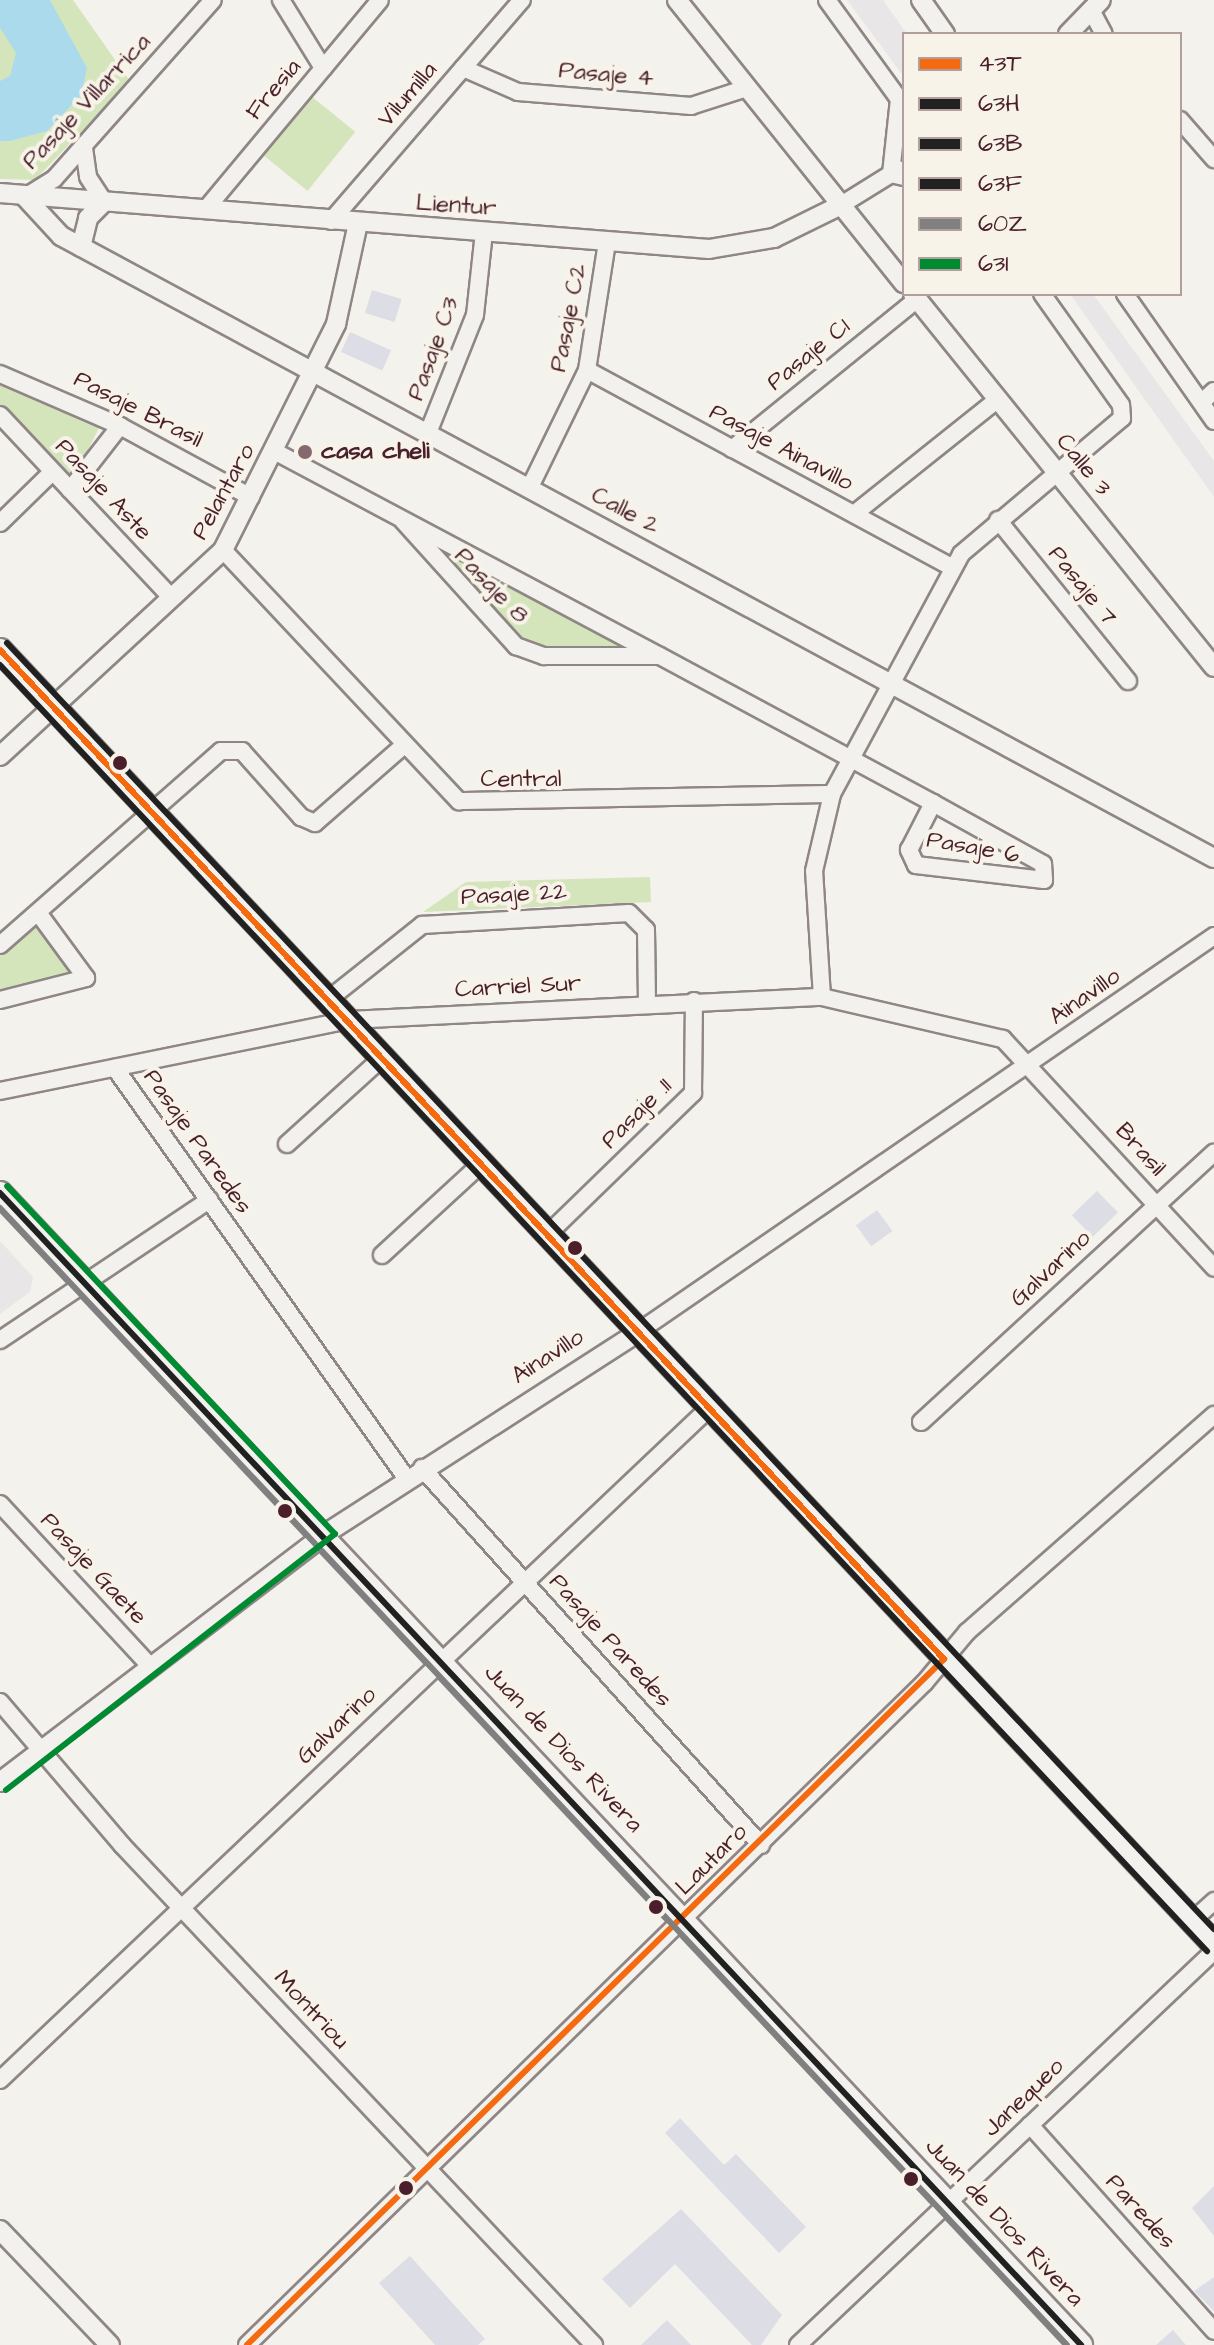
<!DOCTYPE html>
<html>
<head>
<meta charset="utf-8">
<style>
  body { margin:0 }
  #map { position:relative; width:1214px; height:2345px; overflow:hidden; background:#f4f2ec; font-family:"Architects Daughter",sans-serif }
  div>[style] { position:absolute }
  .built>* { inset:0; background:#e8e6e7 }
  .green>* { inset:0; background:#d5e5bb; transform-origin:0 0 }
  .water>* { inset:0; background:#abdaed }
  .building>* { inset:0; background:#dddee5; transform-origin:0 0 }
  .roads { filter:drop-shadow(2px 0 #8f8685) drop-shadow(-2px 0 #8f8685) drop-shadow(0 2px #8f8685) drop-shadow(0 -2px #8f8685) }
  .minor>* { height:16px; margin:-8px; padding:0 8px; transform-origin:8px; border-radius:8px; background:#f2f1ed }
  .tertiary>* { height:18px; margin:-9px; padding:0 9px; transform-origin:9px; border-radius:9px; background:#f2f1ed }
  .secondary>* { height:22px; margin:-11px; padding:0 11px; transform-origin:11px; border-radius:11px; background:#f2f1ed }
  .bus-1>* { height:6px; margin:-3px; padding:0 3px; transform-origin:3px; border-radius:3px; background:#f56a0f }
  .bus-2>* { height:6px; margin:-3px; padding:0 3px; transform-origin:3px; border-radius:3px; background:#212121 }
  .bus-3>* { height:6px; margin:-3px; padding:0 3px; transform-origin:3px; border-radius:3px; background:#212121 }
  .bus-4>* { height:6px; margin:-3px; padding:0 3px; transform-origin:3px; border-radius:3px; background:#212121 }
  .bus-5>* { height:6px; margin:-3px; padding:0 3px; transform-origin:3px; border-radius:3px; background:#808080 }
  .bus-6>* { height:6px; margin:-3px; padding:0 3px; transform-origin:3px; border-radius:3px; background:#008a32 }
  .dots>* { width:22px; height:22px; translate:-50% -50%; box-sizing:border-box; border:4px solid #f7f3e8; border-radius:50% }
  span { translate:-50% -50%; white-space:nowrap; text-align:center; line-height:1.15; -webkit-text-stroke:8px #f7f3e8; paint-order:stroke }
  .street-label { font-size:24px; color:#4a1f2b }
  .poi-label { font-size:24px; color:#4a1f2b; font-weight:700 }
  .left { translate:0 -50%; text-align:left }
  .legend { position:absolute; left:902px; top:32px; width:280px; height:264px; box-sizing:border-box; background:#f7f3e8; border:2px solid #b29e9c; margin:0; padding:10px 14px; list-style:none; font-size:24px; color:#4a1f2b }
  .legend li { display:flex; align-items:center; gap:16px; height:40px }
  .legend b { width:40px; border:2px solid #b29e9c }
</style>
</head>
<body>
<div id="map">
  <div class="built">
    <div style="clip-path:polygon(847px 0,883px 0,907px 34px,904px 77px)"></div>
    <div style="clip-path:polygon(1070px 294px,1093px 294px,1214px 461px,1214px 497px)"></div>
    <div style="clip-path:polygon(0 1241px,33px 1277px,30px 1292px,0 1314px)"></div>
  </div>
  <div class="green">
    <div style="clip-path:polygon(0 0,73px 0,130px 81px,35px 180px,0 179px)"></div>
    <div style="left:311px;top:96px;width:57px;height:76px;rotate:39deg"></div>
    <div style="clip-path:polygon(0 380px,100px 426px,76px 474px,64px 474px,0 406px)"></div>
    <div style="clip-path:polygon(429px 543px,636px 647px,634px 651px,550px 651px,520px 642px)"></div>
    <div style="clip-path:polygon(650px 877px,651px 902px,423px 912px,466px 882px)"></div>
    <div style="clip-path:polygon(37px 927px,76px 978px,0 993px,0 950px)"></div>
  </div>
  <div class="water">
    <div style="clip-path:polygon(0 0,50px 0,87px 68px,81px 95px,47px 131px,10px 141px,0 141px,0 81px,10px 76px,16px 53px,0 28px)"></div>
  </div>
  <div class="building">
    <div style="left:372px;top:290px;width:31px;height:24px;rotate:17deg"></div>
    <div style="left:350px;top:332px;width:45px;height:22px;rotate:24deg"></div>
    <div style="left:1097px;top:1191px;width:30px;height:35px;rotate:46deg"></div>
    <div style="left:877px;top:1210px;width:26px;height:26px;rotate:54deg"></div>
    <div style="clip-path:polygon(680px 2118px,724px 2165px,736px 2154px,806px 2227px,779px 2253px,665px 2133px)"></div>
    <div style="clip-path:polygon(1214px 2186px,1214px 2236px,1192px 2208px)"></div>
    <div style="clip-path:polygon(681px 2209px,782px 2315px,761px 2345px,752px 2345px,675px 2264px,630px 2308px,602px 2279px)"></div>
    <div style="clip-path:polygon(410px 2256px,485px 2339px,478px 2345px,435px 2345px,379px 2283px)"></div>
    <div style="clip-path:polygon(1214px 2277px,1214px 2311px,1194px 2291px)"></div>
    <div style="clip-path:polygon(667px 2320px,691px 2345px,641px 2345px)"></div>
    <div style="clip-path:polygon(1173px 2330px,1186px 2345px,1156px 2345px)"></div>
  </div>
  <div class="roads">
    <div class="minor">
      <div style="left:281px;top:0;width:80px;rotate:58.3deg"></div>
      <div style="left:827px;top:0;width:131px;rotate:54deg"></div>
      <div style="left:1091px;top:10px;width:27px;rotate:62deg"></div>
      <div style="left:463px;top:68px;width:60px;rotate:23.6deg"></div>
      <div style="left:518px;top:92px;width:174px;rotate:4.6deg"></div>
      <div style="left:691px;top:106px;width:59px;rotate:-17.8deg"></div>
      <div style="left:899px;top:99px;width:75px;rotate:96.1deg"></div>
      <div style="left:891px;top:174px;width:13px;rotate:13deg"></div>
      <div style="left:1180px;top:120px;width:52px;rotate:48.9deg"></div>
      <div style="left:84px;top:148px;width:29px;rotate:82deg"></div>
      <div style="left:88px;top:177px;width:30px;rotate:57deg"></div>
      <div style="left:25px;top:197px;width:34px;rotate:-32deg"></div>
      <div style="left:54px;top:179px;width:239px;rotate:-48.4deg"></div>
      <div style="left:841px;top:205px;width:68px;rotate:-31.8deg"></div>
      <div style="left:205px;top:210px;width:273px;rotate:-50.2deg"></div>
      <div style="left:331px;top:221px;width:292px;rotate:-49.2deg"></div>
      <div style="left:1125px;top:294px;width:155px;rotate:55deg"></div>
      <div style="left:587px;top:370px;width:415px;rotate:28.4deg"></div>
      <div style="left:0;top:374px;width:131px;rotate:23.4deg"></div>
      <div style="left:120px;top:426px;width:149px;rotate:28.5deg"></div>
      <div style="left:1202px;top:402px;width:16px;rotate:-43deg"></div>
      <div style="left:0;top:415px;width:251px;rotate:46.8deg"></div>
      <div style="left:428px;top:433px;width:127px;rotate:-68.3deg"></div>
      <div style="left:475px;top:315px;width:83px;rotate:-83.8deg"></div>
      <div style="left:732px;top:449px;width:238px;rotate:-39deg"></div>
      <div style="left:274px;top:451px;width:437px;rotate:28deg"></div>
      <div style="left:660px;top:656px;width:310px;rotate:28.3deg"></div>
      <div style="left:933px;top:803px;width:126px;rotate:29deg"></div>
      <div style="left:1043px;top:864px;width:16px;rotate:86deg"></div>
      <div style="left:1044px;top:880px;width:129px;rotate:-173.3deg"></div>
      <div style="left:916px;top:865px;width:17px;rotate:-115deg"></div>
      <div style="left:909px;top:850px;width:53px;rotate:-62.9deg"></div>
      <div style="left:530px;top:487px;width:130px;rotate:-64deg"></div>
      <div style="left:587px;top:370px;width:130px;rotate:-81.1deg"></div>
      <div style="left:70px;top:490px;width:81px;rotate:-52deg"></div>
      <div style="left:854px;top:514px;width:184px;rotate:-38.6deg"></div>
      <div style="left:998px;top:520px;width:207px;rotate:51.1deg"></div>
      <div style="left:403px;top:521px;width:169px;rotate:47.9deg"></div>
      <div style="left:516px;top:646px;width:30px;rotate:20deg"></div>
      <div style="left:544px;top:656px;width:114px"></div>
      <div style="left:0;top:523px;width:73px;rotate:-44.4deg"></div>
      <div style="left:223px;top:550px;width:345px;rotate:46.8deg"></div>
      <div style="left:459px;top:801px;width:373px;rotate:-1.1deg"></div>
      <div style="left:0;top:945px;width:294px;rotate:-41.3deg"></div>
      <div style="left:221px;top:751px;width:21px"></div>
      <div style="left:242px;top:751px;width:89px;rotate:48.2deg"></div>
      <div style="left:301px;top:817px;width:15px;rotate:23deg"></div>
      <div style="left:315px;top:823px;width:117px;rotate:-41.2deg"></div>
      <div style="left:822px;top:997px;width:126px;rotate:-93.6deg"></div>
      <div style="left:814px;top:871px;width:79px;rotate:-76.8deg"></div>
      <div style="left:832px;top:794px;width:272px;rotate:-61.7deg"></div>
      <div style="left:961px;top:554px;width:211px;rotate:-40.2deg"></div>
      <div style="left:1122px;top:418px;width:13px;rotate:-94deg"></div>
      <div style="left:1121px;top:405px;width:136px;rotate:-125.4deg"></div>
      <div style="left:329px;top:999px;width:119px;rotate:-38.5deg"></div>
      <div style="left:422px;top:925px;width:207px;rotate:-3.3deg"></div>
      <div style="left:629px;top:913px;width:24px;rotate:45deg"></div>
      <div style="left:646px;top:930px;width:73px;rotate:89.2deg"></div>
      <div style="left:0;top:1000px;width:89px;rotate:-14.3deg"></div>
      <div style="left:86px;top:978px;width:79px;rotate:-126.3deg"></div>
      <div style="left:115px;top:1068px;width:504px;rotate:54.61deg"></div>
      <div style="left:0;top:1091px;width:356px;rotate:-11.5deg"></div>
      <div style="left:349px;top:1020px;width:474px;rotate:-2.8deg"></div>
      <div style="left:822px;top:997px;width:186px;rotate:13.1deg"></div>
      <div style="left:1003px;top:1039px;width:311px;rotate:47.3deg"></div>
      <div style="left:287px;top:1144px;width:130px;rotate:-42.2deg"></div>
      <div style="left:549px;top:1233px;width:201px;rotate:-44.2deg"></div>
      <div style="left:693px;top:1093px;width:92px;rotate:-89.4deg"></div>
      <div style="left:382px;top:1255px;width:137px;rotate:-42.6deg"></div>
      <div style="left:638px;top:1332px;width:699px;rotate:-34.51deg"></div>
      <div style="left:0;top:1340px;width:252px;rotate:-33.8deg"></div>
      <div style="left:921px;top:1422px;width:398px;rotate:-42.6deg"></div>
      <div style="left:422px;top:1468px;width:507px;rotate:48.04deg"></div>
      <div style="left:0;top:1504px;width:222px;rotate:47.2deg"></div>
      <div style="left:0;top:1702px;width:188px;rotate:49.5deg"></div>
      <div style="left:122px;top:1845px;width:688px;rotate:46.65deg"></div>
      <div style="left:1192px;top:1921px;width:30px;rotate:-42deg"></div>
      <div style="left:0;top:2080px;width:975px;rotate:-43.46deg"></div>
      <div style="left:1030px;top:2125px;width:276px;rotate:48.2deg"></div>
      <div style="left:247px;top:2345px;width:948px;rotate:-44.36deg"></div>
      <div style="left:925px;top:1682px;width:65px;rotate:-50deg"></div>
      <div style="left:967px;top:1632px;width:329px;rotate:-41.3deg"></div>
      <div style="left:798px;top:2345px;width:573px;rotate:-43.44deg"></div>
    </div>
    <div class="tertiary">
      <div style="left:677px;top:0;width:363px;rotate:51.3deg"></div>
      <div style="left:921px;top:0;width:42px;rotate:54.8deg"></div>
      <div style="left:1068px;top:34px;width:47px;rotate:-45.9deg"></div>
      <div style="left:0;top:193px;width:711px;rotate:4.52deg"></div>
      <div style="left:709px;top:249px;width:66px;rotate:-9.6deg"></div>
      <div style="left:774px;top:238px;width:75px;rotate:-26.2deg"></div>
      <div style="left:25px;top:197px;width:53px;rotate:47.3deg"></div>
      <div style="left:61px;top:236px;width:1310px;rotate:28.35deg"></div>
      <div style="left:81px;top:247px;width:30px;rotate:-76deg"></div>
      <div style="left:88px;top:218px;width:23px;rotate:-45deg"></div>
      <div style="left:913px;top:294px;width:479px;rotate:51.1deg"></div>
      <div style="left:0;top:756px;width:304px;rotate:-42.7deg"></div>
      <div style="left:223px;top:550px;width:253px;rotate:-63.4deg"></div>
      <div style="left:336px;top:324px;width:103px;rotate:-77.7deg"></div>
      <div style="left:0;top:1782px;width:409px;rotate:-37.3deg"></div>
      <div style="left:325px;top:1534px;width:373px;rotate:-32.8deg"></div>
      <div style="left:0;top:2230px;width:159px;rotate:46.3deg"></div>
    </div>
    <div class="secondary">
      <div style="left:0;top:650px;width:1774px;rotate:46.83deg"></div>
      <div style="left:0;top:1193px;width:1580px;rotate:46.82deg"></div>
    </div>
  </div>
  <div class="bus-1">
    <div style="left:0;top:650px;width:1382px;rotate:46.91deg"></div>
    <div style="left:944px;top:1659px;width:978px;rotate:135.46deg"></div>
  </div>
  <div class="bus-2">
    <div style="left:0;top:665px;width:1764px;rotate:46.82deg"></div>
  </div>
  <div class="bus-3">
    <div style="left:7px;top:643px;width:1764px;rotate:46.82deg"></div>
  </div>
  <div class="bus-4">
    <div style="left:0;top:1193px;width:1580px;rotate:46.82deg"></div>
  </div>
  <div class="bus-5">
    <div style="left:0;top:1208px;width:1559px;rotate:46.82deg"></div>
  </div>
  <div class="bus-6">
    <div style="left:6px;top:1790px;width:417px;rotate:-37.9deg"></div>
    <div style="left:335px;top:1534px;width:478px;rotate:-133.3deg"></div>
  </div>
  <div class="dots">
    <div style="left:305px;top:452px;background:#86696f"></div>
    <div style="left:120px;top:763px;background:#4a1f2b"></div>
    <div style="left:575px;top:1248px;background:#4a1f2b"></div>
    <div style="left:285px;top:1511px;background:#4a1f2b"></div>
    <div style="left:656px;top:1907px;background:#4a1f2b"></div>
    <div style="left:911px;top:2179px;background:#4a1f2b"></div>
    <div style="left:406px;top:2188px;background:#4a1f2b"></div>
  </div>
  <div class="street-label">
    <span style="left:606px;top:75px;rotate:5deg">Pasaje 4</span>
    <span style="left:274px;top:90px;rotate:-50deg">Fresia</span>
    <span style="left:408px;top:95px;rotate:-49deg">Vilumilla</span>
    <span style="left:87px;top:102px;rotate:-47deg">Pasaje Villarrica</span>
    <span style="left:456px;top:206px;rotate:4deg">Lientur</span>
    <span style="left:569px;top:318px;rotate:-79deg">Pasaje C2</span>
    <span style="left:434px;top:349px;rotate:-70deg">Pasaje C3</span>
    <span style="left:809px;top:355px;rotate:-39deg">Pasaje C1</span>
    <span style="left:138px;top:410px;rotate:27deg">Pasaje Brasil</span>
    <span style="left:781px;top:448px;rotate:28deg">Pasaje Ainavillo</span>
    <span style="left:1083px;top:465px;rotate:51deg">Calle 3</span>
    <span style="left:103px;top:490px;rotate:47deg">Pasaje Aste</span>
    <span style="left:224px;top:492px;rotate:-61deg">Pelantaro</span>
    <span style="left:625px;top:511px;rotate:28deg">Calle 2</span>
    <span style="left:491px;top:586px;rotate:46deg">Pasaje 8</span>
    <span style="left:1082px;top:586px;rotate:51deg">Pasaje 7</span>
    <span style="left:521px;top:780px">Central</span>
    <span style="left:973px;top:848px;rotate:10deg">Pasaje 6</span>
    <span style="left:514px;top:895px;rotate:-3deg">Pasaje 22</span>
    <span style="left:518px;top:987px;rotate:-3deg">Carriel Sur</span>
    <span style="left:1085px;top:997px;rotate:-35deg">Ainavillo</span>
    <span style="left:637px;top:1114px;rotate:-45deg">Pasaje .11</span>
    <span style="left:197px;top:1142px;rotate:55deg">Pasaje Paredes</span>
    <span style="left:1140px;top:1150px;rotate:48deg">Brasil</span>
    <span style="left:1051px;top:1269px;rotate:-43deg">Galvarino</span>
    <span style="left:548px;top:1357px;rotate:-33deg">Ainavillo</span>
    <span style="left:93px;top:1569px;rotate:47deg">Pasaje Gaete</span>
    <span style="left:610px;top:1641px;rotate:48deg">Pasaje Paredes</span>
    <span style="left:337px;top:1726px;rotate:-44deg">Galvarino</span>
    <span style="left:563px;top:1749px;rotate:47deg">Juan de Dios Rivera</span>
    <span style="left:712px;top:1860px;rotate:-45deg">Lautaro</span>
    <span style="left:311px;top:2010px;rotate:47deg">Montriou</span>
    <span style="left:1024px;top:2098px;rotate:-44deg">Janequeo</span>
    <span style="left:1140px;top:2212px;rotate:48deg">Paredes</span>
    <span style="left:1004px;top:2223px;rotate:47deg">Juan de Dios Rivera</span>
  </div>
  <div class="poi-label">
    <span class="left" style="left:321px;top:452px">casa cheli</span>
  </div>
  <ul class="legend">
  <li><b style="height:10px;background:#f56a0f"></b>43T</li>
  <li><b style="height:10px;background:#212121"></b>63H</li>
  <li><b style="height:10px;background:#212121"></b>63B</li>
  <li><b style="height:10px;background:#212121"></b>63F</li>
  <li><b style="height:10px;background:#808080"></b>60Z</li>
  <li><b style="height:10px;background:#008a32"></b>63I</li>
  </ul>
</div>
</body>
</html>
